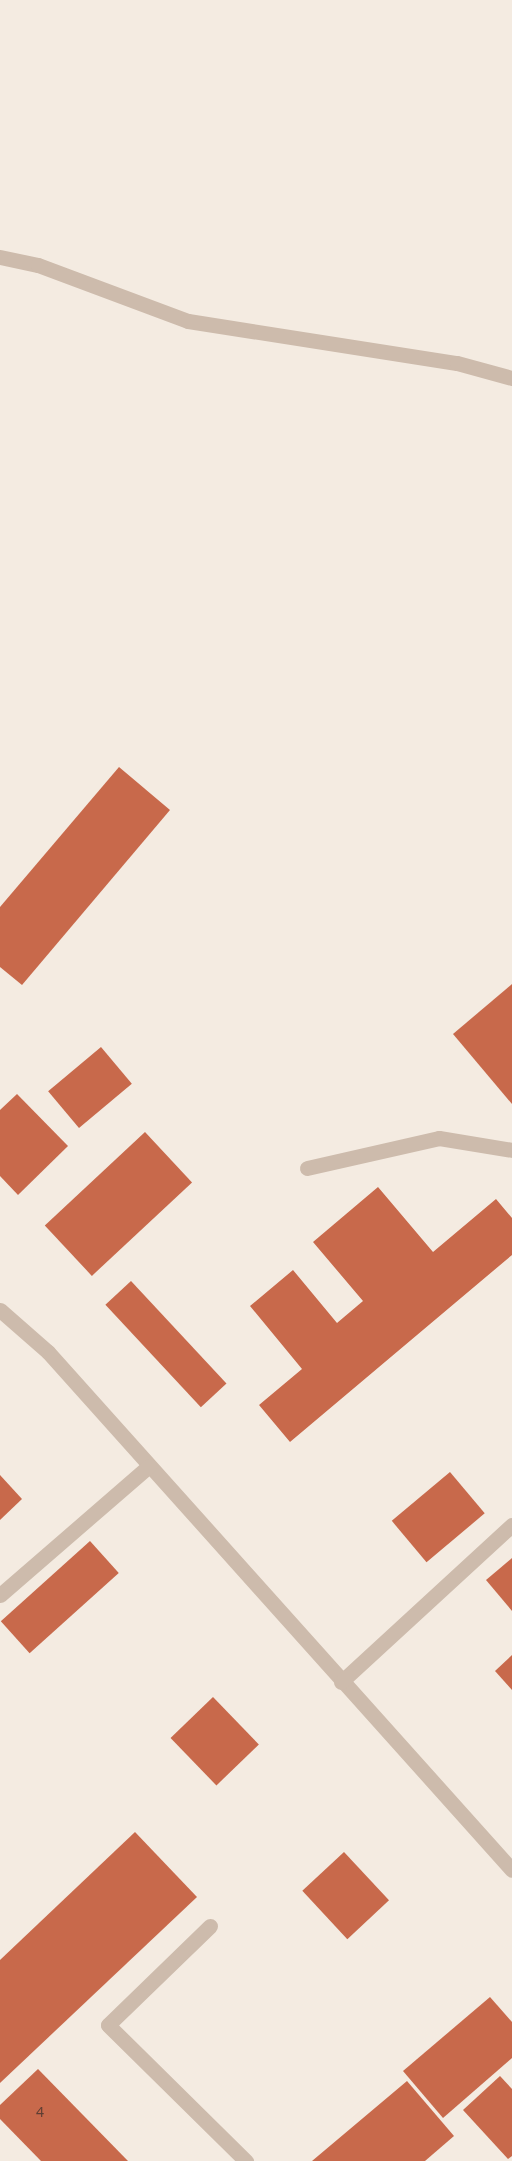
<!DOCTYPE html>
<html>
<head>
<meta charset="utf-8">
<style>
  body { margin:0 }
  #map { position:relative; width:512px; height:2161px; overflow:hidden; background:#f4ebe1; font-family:"Noto Sans",sans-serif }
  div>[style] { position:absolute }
  .building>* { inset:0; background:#c8694b; transform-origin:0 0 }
  .minor>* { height:15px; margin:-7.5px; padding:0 7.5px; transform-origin:7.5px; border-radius:7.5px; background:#cdbbac }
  span { translate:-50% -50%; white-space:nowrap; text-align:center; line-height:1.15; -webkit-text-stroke:5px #fbf5ee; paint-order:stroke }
  .number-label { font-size:14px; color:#5e3e33 }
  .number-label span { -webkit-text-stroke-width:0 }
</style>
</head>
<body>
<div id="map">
  <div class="building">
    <div style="clip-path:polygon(119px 767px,170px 810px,22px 985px,0 967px,0 907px)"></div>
    <div style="clip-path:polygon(512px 984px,512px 1104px,453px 1034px)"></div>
    <div style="left:101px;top:1047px;width:48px;height:69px;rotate:50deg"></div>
    <div style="clip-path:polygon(17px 1094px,68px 1146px,18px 1195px,0 1176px,0 1110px)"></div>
    <div style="left:145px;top:1132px;width:69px;height:137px;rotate:47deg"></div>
    <div style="clip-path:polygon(378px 1187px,433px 1252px,496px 1199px,512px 1218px,512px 1255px,290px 1442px,259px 1405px,302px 1369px,250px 1306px,293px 1270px,337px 1323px,363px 1301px,313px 1242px)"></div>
    <div style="left:131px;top:1281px;width:140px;height:35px;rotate:47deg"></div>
    <div style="left:450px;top:1472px;width:54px;height:76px;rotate:50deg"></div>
    <div style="clip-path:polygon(0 1475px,22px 1499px,0 1520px)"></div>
    <div style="left:90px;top:1541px;width:43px;height:120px;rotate:48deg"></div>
    <div style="clip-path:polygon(512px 1558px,512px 1611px,486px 1580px)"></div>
    <div style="clip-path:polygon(512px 1655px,512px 1690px,495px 1671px)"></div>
    <div style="left:213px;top:1697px;width:66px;height:59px;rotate:46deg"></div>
    <div style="clip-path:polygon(135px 1832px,197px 1897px,0 2083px,0 1960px)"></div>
    <div style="left:344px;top:1852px;width:66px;height:57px;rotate:47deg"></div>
    <div style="clip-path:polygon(490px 1997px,512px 2022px,512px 2058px,443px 2118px,403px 2071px)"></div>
    <div style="clip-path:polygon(38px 2069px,128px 2161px,41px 2161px,0 2119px,0 2105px)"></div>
    <div style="clip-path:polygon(500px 2076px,512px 2089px,512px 2156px,508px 2159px,463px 2110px)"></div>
    <div style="clip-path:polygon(407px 2081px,454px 2136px,425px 2161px,312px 2161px)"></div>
  </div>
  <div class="minor">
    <div style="left:0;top:257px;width:39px;rotate:12deg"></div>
    <div style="left:38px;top:265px;width:160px;rotate:20.5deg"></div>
    <div style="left:188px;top:321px;width:272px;rotate:8.9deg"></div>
    <div style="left:457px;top:363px;width:57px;rotate:15.3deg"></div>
    <div style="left:307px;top:1168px;width:135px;rotate:-12.8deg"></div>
    <div style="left:439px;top:1138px;width:74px;rotate:9.3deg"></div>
    <div style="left:0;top:1310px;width:64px;rotate:41.2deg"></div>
    <div style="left:48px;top:1352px;width:695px;rotate:48.15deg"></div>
    <div style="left:0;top:1595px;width:197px;rotate:-40.9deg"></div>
    <div style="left:341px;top:1682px;width:232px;rotate:-42.6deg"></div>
    <div style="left:210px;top:1926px;width:142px;rotate:135.9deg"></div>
    <div style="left:108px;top:2025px;width:194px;rotate:44.6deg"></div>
  </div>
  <div class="number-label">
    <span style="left:40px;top:2112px">4</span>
  </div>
</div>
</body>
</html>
